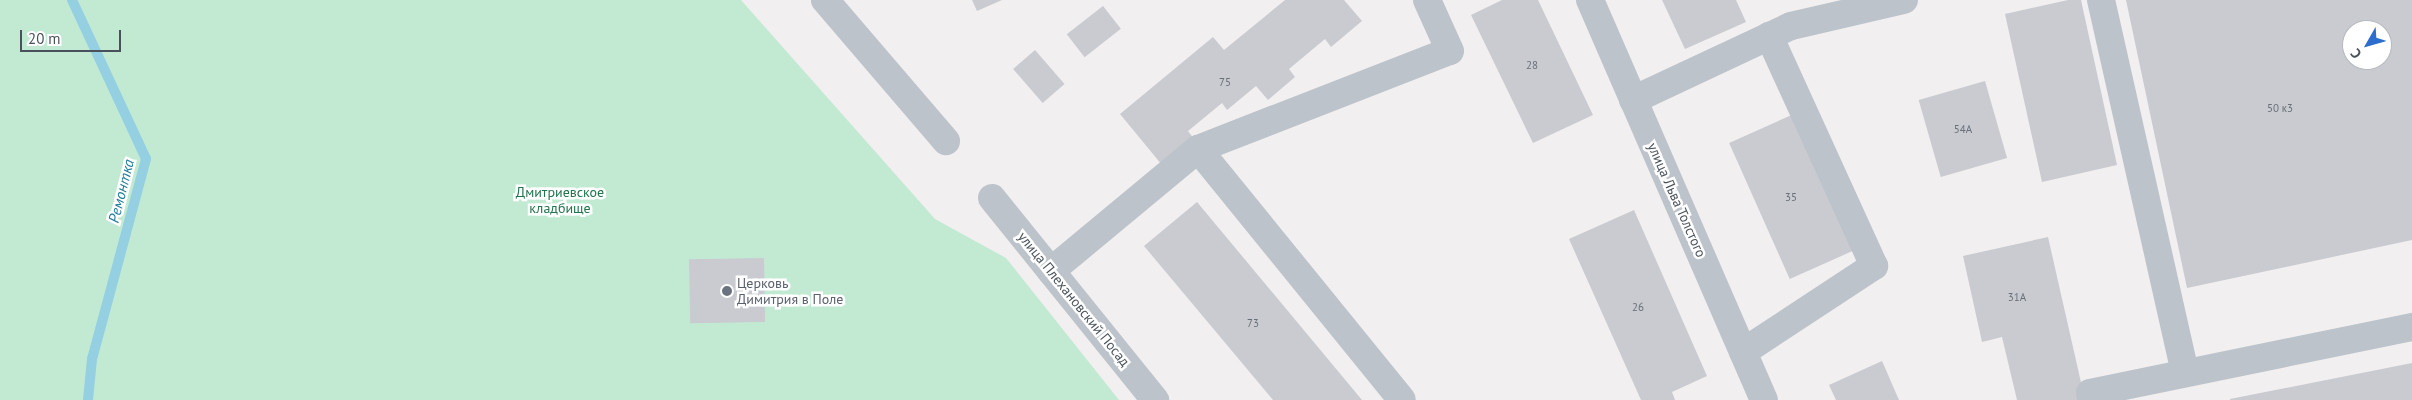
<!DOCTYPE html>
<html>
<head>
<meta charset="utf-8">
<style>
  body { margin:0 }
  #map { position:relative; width:2412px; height:400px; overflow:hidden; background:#f1efef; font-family:"PT Sans",sans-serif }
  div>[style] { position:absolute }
  .green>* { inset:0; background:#c2ead3 }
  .stream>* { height:10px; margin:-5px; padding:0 5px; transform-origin:5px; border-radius:5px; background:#94cfe2 }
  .building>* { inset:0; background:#c9cbd1; transform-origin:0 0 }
  .minor>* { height:28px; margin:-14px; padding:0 14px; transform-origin:14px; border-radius:14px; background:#bcc3ca }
  .dots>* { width:14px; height:14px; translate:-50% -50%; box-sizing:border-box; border:2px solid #fff; border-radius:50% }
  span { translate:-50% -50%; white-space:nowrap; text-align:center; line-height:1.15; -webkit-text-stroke:5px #fff; paint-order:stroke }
  .number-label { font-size:11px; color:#697078 }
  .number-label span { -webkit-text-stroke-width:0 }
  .park-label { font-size:14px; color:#21744e }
  .street-label { font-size:14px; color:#49525a }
  .worship-label { font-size:14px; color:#5b616d }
  .left { translate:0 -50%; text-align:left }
  .water-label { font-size:15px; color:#1c7b9b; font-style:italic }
  .north { position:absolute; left:2342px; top:20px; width:50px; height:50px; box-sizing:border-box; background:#fff; border:1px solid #b6babd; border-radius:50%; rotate:232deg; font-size:14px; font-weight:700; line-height:20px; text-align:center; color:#49525a }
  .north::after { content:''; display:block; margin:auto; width:18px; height:22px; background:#2d6dce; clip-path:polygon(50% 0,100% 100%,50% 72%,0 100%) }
  .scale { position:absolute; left:20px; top:30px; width:101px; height:22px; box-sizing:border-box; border:2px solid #49525a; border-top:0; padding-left:6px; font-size:15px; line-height:18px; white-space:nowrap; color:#49525a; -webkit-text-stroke:4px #fff; paint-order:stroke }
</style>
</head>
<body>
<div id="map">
  <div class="green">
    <div style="clip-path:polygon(0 0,741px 0,935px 219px,1006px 258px,1119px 400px,0 400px)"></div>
  </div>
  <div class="stream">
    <div style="left:72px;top:0;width:175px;rotate:65deg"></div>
    <div style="left:146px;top:159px;width:207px;rotate:105.1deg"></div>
    <div style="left:92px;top:359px;width:41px;rotate:95.6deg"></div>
  </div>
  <div class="building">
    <div style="clip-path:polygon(972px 0,1002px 0,977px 11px)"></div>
    <div style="clip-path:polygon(1285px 0,1344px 0,1362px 21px,1331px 47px,1325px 39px,1289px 69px,1295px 77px,1268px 100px,1256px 86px,1227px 110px,1222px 103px,1188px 131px,1194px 139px,1162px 165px,1120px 114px,1213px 37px,1224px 50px)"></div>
    <div style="clip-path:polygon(1502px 0,1538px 0,1593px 115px,1533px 143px,1471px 15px)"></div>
    <div style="clip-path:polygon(1662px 0,1736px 0,1746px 22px,1685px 49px)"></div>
    <div style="clip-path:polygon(2068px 0,2081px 0,2117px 165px,2042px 182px,2005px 14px)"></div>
    <div style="clip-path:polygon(evenodd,2126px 0,2412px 0,2412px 240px,2187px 288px,2126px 0,2352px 30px,2382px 30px,2382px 60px,2352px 60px,2352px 30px)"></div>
    <div style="left:1103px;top:6px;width:29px;height:46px;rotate:52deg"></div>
    <div style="left:1035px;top:50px;width:45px;height:29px;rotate:49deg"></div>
    <div style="left:1985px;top:81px;width:80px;height:69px;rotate:74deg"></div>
    <div style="left:1794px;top:114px;width:149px;height:71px;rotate:66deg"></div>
    <div style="clip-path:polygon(1197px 202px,1362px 400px,1273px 400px,1144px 246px)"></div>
    <div style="clip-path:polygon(1634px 210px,1707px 376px,1672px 392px,1675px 400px,1641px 400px,1569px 239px)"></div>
    <div style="clip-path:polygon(2048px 237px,2085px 400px,2017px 400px,2002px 337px,1982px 342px,1963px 256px)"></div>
    <div style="left:764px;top:258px;width:64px;height:75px;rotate:89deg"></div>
    <div style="clip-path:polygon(1882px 361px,1899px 400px,1836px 400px,1829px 385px)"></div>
    <div style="clip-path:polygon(2412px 363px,2412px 400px,2230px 400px,2230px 399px)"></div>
  </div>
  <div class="minor">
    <div style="left:825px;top:0;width:186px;rotate:49.4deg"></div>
    <div style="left:1590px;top:0;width:436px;rotate:66.5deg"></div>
    <div style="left:2101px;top:0;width:382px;rotate:77.3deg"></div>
    <div style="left:1633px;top:100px;width:174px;rotate:-25.1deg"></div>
    <div style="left:1791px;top:26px;width:116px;rotate:-13deg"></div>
    <div style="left:1198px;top:149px;width:270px;rotate:-21.3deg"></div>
    <div style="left:1450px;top:51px;width:56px;rotate:-114.3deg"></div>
    <div style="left:992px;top:198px;width:260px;rotate:51.1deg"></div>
    <div style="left:1051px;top:271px;width:191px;rotate:-39.7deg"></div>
    <div style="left:1198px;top:149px;width:323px;rotate:50.9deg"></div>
    <div style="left:1743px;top:352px;width:157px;rotate:-33.3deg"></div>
    <div style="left:1874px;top:266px;width:253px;rotate:-114.5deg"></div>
    <div style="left:2092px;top:400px;width:7px;rotate:-106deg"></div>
    <div style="left:2090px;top:393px;width:329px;rotate:-11.6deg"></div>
  </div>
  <div class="dots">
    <div style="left:727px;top:291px;background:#6b7280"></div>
  </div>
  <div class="number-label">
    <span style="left:1532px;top:65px">28</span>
    <span style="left:1225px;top:82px">75</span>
    <span style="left:2280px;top:108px">50 к3</span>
    <span style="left:1963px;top:129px">54А</span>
    <span style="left:1791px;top:197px">35</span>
    <span style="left:2017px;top:297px">31А</span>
    <span style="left:1638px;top:307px">26</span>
    <span style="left:1253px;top:323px">73</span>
  </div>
  <div class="park-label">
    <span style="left:560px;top:200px">Дмитриевское<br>кладбище</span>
  </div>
  <div class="street-label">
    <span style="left:1677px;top:200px;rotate:66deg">улица Льва Толстого</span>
    <span style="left:1074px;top:299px;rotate:51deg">улица Плехановский Посад</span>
  </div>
  <div class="worship-label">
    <span class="left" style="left:737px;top:291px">Церковь<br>Димитрия в Поле</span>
  </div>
  <div class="water-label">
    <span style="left:121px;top:191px;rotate:-76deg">Ремонтка</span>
  </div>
  <div class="north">С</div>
  <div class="scale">20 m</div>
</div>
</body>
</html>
